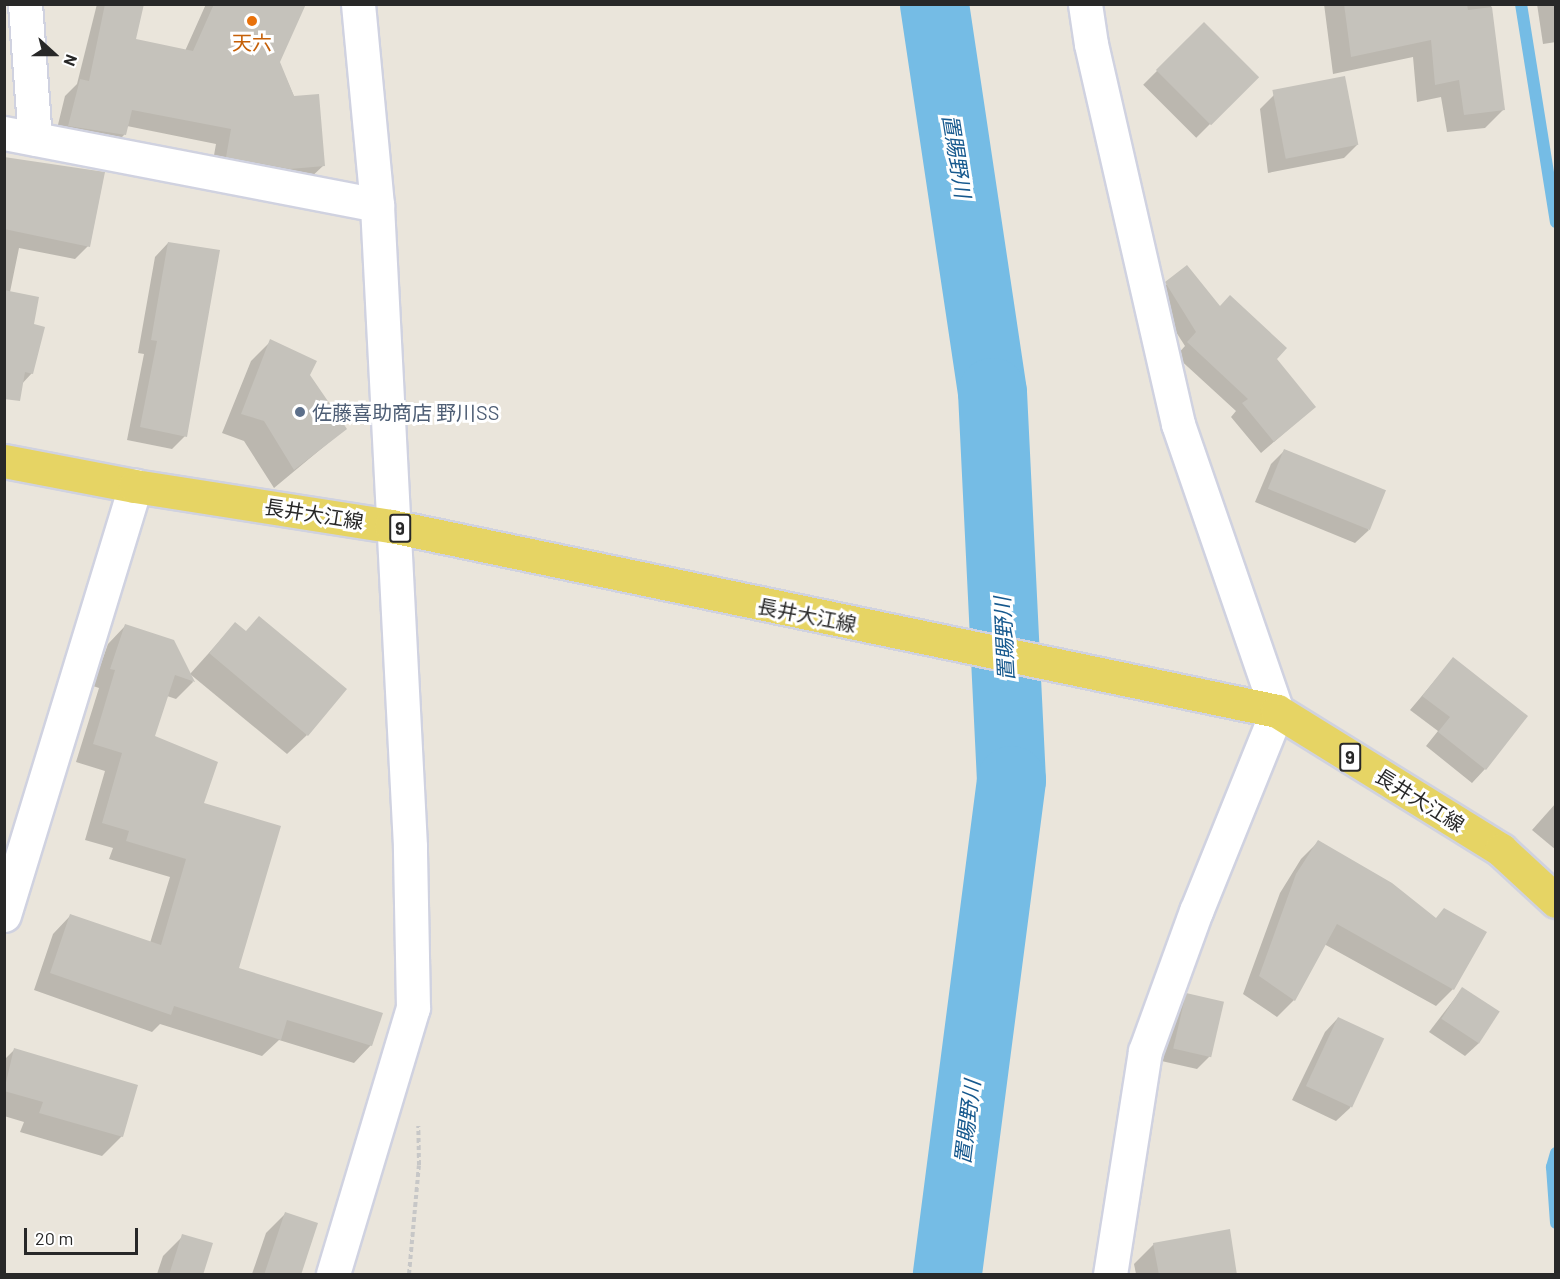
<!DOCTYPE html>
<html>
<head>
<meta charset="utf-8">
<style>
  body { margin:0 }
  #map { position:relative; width:1560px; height:1279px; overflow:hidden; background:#eae5db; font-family:Barlow,"Noto Sans JP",sans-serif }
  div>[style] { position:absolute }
  .shadow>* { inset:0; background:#0003; transform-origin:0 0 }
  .stream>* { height:12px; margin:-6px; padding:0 6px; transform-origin:6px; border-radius:6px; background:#75bce5 }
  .river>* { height:69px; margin:-34.5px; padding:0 34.5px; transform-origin:34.5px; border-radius:34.5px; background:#75bce5 }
  .building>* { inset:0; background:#c5c2bb; transform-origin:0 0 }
  .path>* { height:4px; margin-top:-2px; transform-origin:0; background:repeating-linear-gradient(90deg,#c7c7c7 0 4.5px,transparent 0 7.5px) }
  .roads { filter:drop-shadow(2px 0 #d0d2e0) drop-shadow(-2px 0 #d0d2e0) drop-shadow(0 2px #d0d2e0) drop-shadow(0 -2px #d0d2e0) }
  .minor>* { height:33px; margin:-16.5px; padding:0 16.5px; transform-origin:16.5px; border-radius:16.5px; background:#fff }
  .major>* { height:33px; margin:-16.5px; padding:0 16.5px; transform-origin:16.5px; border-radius:16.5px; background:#e6d464 }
  .dots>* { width:16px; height:16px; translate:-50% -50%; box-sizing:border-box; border:3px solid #fff; border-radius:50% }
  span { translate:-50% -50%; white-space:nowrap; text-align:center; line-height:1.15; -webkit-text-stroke:6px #fff; paint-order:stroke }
  .shield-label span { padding:2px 4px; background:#fff; border:2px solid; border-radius:4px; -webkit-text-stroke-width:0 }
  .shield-label { font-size:18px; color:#282828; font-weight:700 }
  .food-label { font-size:20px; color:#c56008 }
  .service-label { font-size:20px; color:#4e5e75 }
  .left { translate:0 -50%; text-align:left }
  .street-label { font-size:20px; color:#282828 }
  .water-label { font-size:21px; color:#17598e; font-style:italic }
  .frame { position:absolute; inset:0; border:6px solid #282828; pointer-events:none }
  .north { position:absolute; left:24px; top:24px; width:60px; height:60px; -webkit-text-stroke:4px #fff; paint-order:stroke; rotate:111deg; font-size:16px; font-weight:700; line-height:24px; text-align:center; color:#282828 }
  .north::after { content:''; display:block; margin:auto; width:21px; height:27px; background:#282828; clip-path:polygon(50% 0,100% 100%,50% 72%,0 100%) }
  .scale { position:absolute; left:24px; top:1228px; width:114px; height:27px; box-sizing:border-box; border:3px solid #282828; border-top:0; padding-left:8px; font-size:18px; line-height:21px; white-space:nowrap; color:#282828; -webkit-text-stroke:4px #fff; paint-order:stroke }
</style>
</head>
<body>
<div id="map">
  <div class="shadow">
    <div style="clip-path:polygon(97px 4px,142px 4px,134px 40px,185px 51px,206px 4px,305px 4px,279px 62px,324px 165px,308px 180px,211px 172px,216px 144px,127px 126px,124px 135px,109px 150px,54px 141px,65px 96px,77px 84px)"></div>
    <div style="clip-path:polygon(1324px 4px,1491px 4px,1503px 110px,1485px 128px,1447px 132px,1441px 97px,1417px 102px,1413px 57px,1333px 74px)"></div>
    <div style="clip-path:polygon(1537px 4px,1556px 4px,1556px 42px,1543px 44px)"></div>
    <div style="left:1204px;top:24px;width:75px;height:86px;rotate:45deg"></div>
    <div style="clip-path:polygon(1274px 95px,1357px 145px,1344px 158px,1268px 173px,1260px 109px)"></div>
    <div style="clip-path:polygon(4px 159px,103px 173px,88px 246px,75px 259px,19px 248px,10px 292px,32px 326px,32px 373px,19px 387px,4px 383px)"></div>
    <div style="clip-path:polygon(168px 243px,185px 436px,172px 449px,127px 440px,144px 354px,138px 353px,155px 257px)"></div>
    <div style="clip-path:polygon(1187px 267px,1219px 308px,1275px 359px,1314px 407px,1261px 453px,1231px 417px,1236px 411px,1176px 356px,1185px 346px,1153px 296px)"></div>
    <div style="clip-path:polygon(271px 341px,309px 375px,345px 429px,274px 488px,244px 441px,222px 433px,251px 361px)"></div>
    <div style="clip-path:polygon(1284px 451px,1369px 530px,1355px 543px,1255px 502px,1271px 464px)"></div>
    <div style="clip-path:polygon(235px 624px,307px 735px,287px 754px,190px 674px)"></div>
    <div style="clip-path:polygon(125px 626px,173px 641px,193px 682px,176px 699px,167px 696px,153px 737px,202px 804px,237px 969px,371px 1045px,354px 1063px,279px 1040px,262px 1056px,160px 1024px,152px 1032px,34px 990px,53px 934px,70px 916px,150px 943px,170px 877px,109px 859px,113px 848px,85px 840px,105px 771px,76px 762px,99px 688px,93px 686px,108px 644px)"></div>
    <div style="clip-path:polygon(1453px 659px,1485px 769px,1472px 783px,1426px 746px,1438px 731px,1410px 710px)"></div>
    <div style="clip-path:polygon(1556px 803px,1556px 850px,1532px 830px)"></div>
    <div style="clip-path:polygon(1318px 842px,1453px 989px,1436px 1006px,1324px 944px,1294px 1000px,1277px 1017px,1243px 994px,1280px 893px,1301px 859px)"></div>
    <div style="clip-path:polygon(1462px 989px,1479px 1043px,1465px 1056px,1429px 1032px)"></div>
    <div style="clip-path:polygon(1186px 995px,1210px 1056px,1197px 1069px,1157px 1060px,1173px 1009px)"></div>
    <div style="clip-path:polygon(1338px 1018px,1382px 1039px,1350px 1108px,1336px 1121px,1292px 1100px,1325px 1032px)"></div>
    <div style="clip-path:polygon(14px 1050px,122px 1136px,102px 1156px,20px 1132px,24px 1122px,4px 1116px,4px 1060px)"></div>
    <div style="clip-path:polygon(286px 1213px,300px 1274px,252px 1274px,266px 1233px)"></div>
    <div style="clip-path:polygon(183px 1236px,203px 1274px,157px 1274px,163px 1256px)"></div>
    <div style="clip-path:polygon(1154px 1244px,1236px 1274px,1136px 1274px,1134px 1264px)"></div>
  </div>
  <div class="stream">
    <div style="left:1521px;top:4px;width:221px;rotate:80.9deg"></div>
    <div style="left:1556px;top:1153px;width:15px;rotate:106deg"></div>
    <div style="left:1552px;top:1167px;width:56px;rotate:85.9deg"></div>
  </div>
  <div class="river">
    <div style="left:934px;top:4px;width:392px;rotate:81.5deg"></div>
    <div style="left:992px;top:392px;width:388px;rotate:87.2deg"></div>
    <div style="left:1011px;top:780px;width:498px;rotate:97.4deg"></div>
  </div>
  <div class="building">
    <div style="clip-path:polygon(105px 4px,144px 4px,136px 39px,193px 51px,214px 4px,306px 4px,280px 62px,294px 96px,319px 94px,325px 166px,290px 169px,226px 157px,231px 129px,132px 110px,126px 135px,68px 126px,80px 79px,89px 81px)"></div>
    <div style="clip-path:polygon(1344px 4px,1467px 4px,1468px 10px,1492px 7px,1505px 110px,1464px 115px,1459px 80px,1435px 85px,1431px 40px,1351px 57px)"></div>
    <div style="left:1204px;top:22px;width:78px;height:68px;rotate:45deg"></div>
    <div style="left:1345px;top:76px;width:70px;height:74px;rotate:79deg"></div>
    <div style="clip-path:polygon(4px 157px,105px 172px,90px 247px,4px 229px)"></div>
    <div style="clip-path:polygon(168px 242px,220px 250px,187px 437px,140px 427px,157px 341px,151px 340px)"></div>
    <div style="clip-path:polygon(1187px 265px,1220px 306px,1230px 295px,1287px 348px,1277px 359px,1316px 407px,1274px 442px,1242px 403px,1248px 399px,1187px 342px,1196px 332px,1165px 282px)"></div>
    <div style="clip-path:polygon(4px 290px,39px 297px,34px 324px,45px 327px,33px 374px,25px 372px,20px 401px,4px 399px)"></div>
    <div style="clip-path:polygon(270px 339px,317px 361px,310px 375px,347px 429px,294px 470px,264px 421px,241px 414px)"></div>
    <div style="left:1284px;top:449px;width:110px;height:43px;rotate:22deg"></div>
    <div style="clip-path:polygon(259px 616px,347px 689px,308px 736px,209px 653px,235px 622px,246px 631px)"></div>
    <div style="clip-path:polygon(125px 624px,174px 640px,195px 682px,175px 675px,155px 736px,218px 762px,204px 803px,281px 826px,239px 968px,383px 1013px,372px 1046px,287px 1020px,281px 1040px,174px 1006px,171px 1015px,50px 973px,70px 914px,161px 945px,186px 859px,126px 841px,129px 831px,102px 823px,122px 753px,93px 744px,115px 670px,110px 669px)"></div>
    <div style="clip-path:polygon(1453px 657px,1528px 716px,1486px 770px,1438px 732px,1450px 717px,1422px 696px)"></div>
    <div style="clip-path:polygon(1318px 840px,1392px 883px,1436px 918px,1444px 908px,1487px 932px,1454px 990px,1337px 924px,1295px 1001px,1259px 976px,1296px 874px)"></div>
    <div style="left:1462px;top:987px;width:45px;height:38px;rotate:33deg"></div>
    <div style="left:1186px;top:993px;width:39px;height:57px;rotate:13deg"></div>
    <div style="left:1338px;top:1017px;width:51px;height:76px;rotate:25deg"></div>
    <div style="clip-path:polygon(14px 1048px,138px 1085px,123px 1137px,39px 1113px,43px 1102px,4px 1091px)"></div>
    <div style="clip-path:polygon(285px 1212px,318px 1223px,301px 1275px,264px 1275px)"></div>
    <div style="clip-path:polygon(1230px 1229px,1237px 1275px,1159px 1275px,1153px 1243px)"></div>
    <div style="clip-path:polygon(182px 1234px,213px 1243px,203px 1275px,169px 1275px)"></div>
  </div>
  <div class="path">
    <div style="left:409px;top:1274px;width:109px;rotate:-84.8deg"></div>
    <div style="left:419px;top:1165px;width:39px;rotate:-91deg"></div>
  </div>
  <div class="roads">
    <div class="minor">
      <div style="left:25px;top:4px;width:135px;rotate:85.8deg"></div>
      <div style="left:1085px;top:4px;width:40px;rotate:81.5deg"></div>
      <div style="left:1091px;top:44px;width:390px;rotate:77.1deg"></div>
      <div style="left:1178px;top:424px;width:304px;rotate:71deg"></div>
      <div style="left:1277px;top:711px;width:216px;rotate:112deg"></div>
      <div style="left:1196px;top:911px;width:149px;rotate:110deg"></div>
      <div style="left:1145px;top:1051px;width:226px;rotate:98.9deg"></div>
      <div style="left:4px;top:133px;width:380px;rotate:10.9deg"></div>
      <div style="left:4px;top:915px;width:449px;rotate:-73deg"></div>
      <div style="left:333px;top:1274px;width:278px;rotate:-73.3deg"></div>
      <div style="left:413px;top:1008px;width:162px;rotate:-91.1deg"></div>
      <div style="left:410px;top:846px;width:642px;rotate:-92.95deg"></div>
      <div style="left:377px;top:205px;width:202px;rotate:-95.4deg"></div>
    </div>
    <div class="major">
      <div style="left:4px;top:461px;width:133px;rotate:10.8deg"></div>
      <div style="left:135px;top:486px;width:259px;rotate:8.9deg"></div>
      <div style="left:391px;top:526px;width:905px;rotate:11.79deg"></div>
      <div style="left:1277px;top:711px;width:264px;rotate:31.8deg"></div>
      <div style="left:1501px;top:850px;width:75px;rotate:42.8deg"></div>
    </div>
  </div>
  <div class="dots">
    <div style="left:252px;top:21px;background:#e8710a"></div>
    <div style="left:300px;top:412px;background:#5c6f8a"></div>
  </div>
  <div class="shield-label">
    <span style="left:400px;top:528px">9</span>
    <span style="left:1350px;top:757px">9</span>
  </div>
  <div class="food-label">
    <span style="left:252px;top:42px">天六</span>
  </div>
  <div class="service-label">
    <span class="left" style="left:312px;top:412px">佐藤喜助商店 野川SS</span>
  </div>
  <div class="street-label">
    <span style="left:314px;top:514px;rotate:9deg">長井大江線</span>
    <span style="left:807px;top:615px;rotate:11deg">長井大江線</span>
    <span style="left:1420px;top:800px;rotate:32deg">長井大江線</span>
  </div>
  <div class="water-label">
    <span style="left:957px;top:156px;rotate:81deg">置賜野川</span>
    <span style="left:1004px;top:639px;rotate:-93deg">置賜野川</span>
    <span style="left:967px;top:1122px;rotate:-83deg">置賜野川</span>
  </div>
  <div class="frame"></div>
  <div class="north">N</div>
  <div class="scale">20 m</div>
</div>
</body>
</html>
